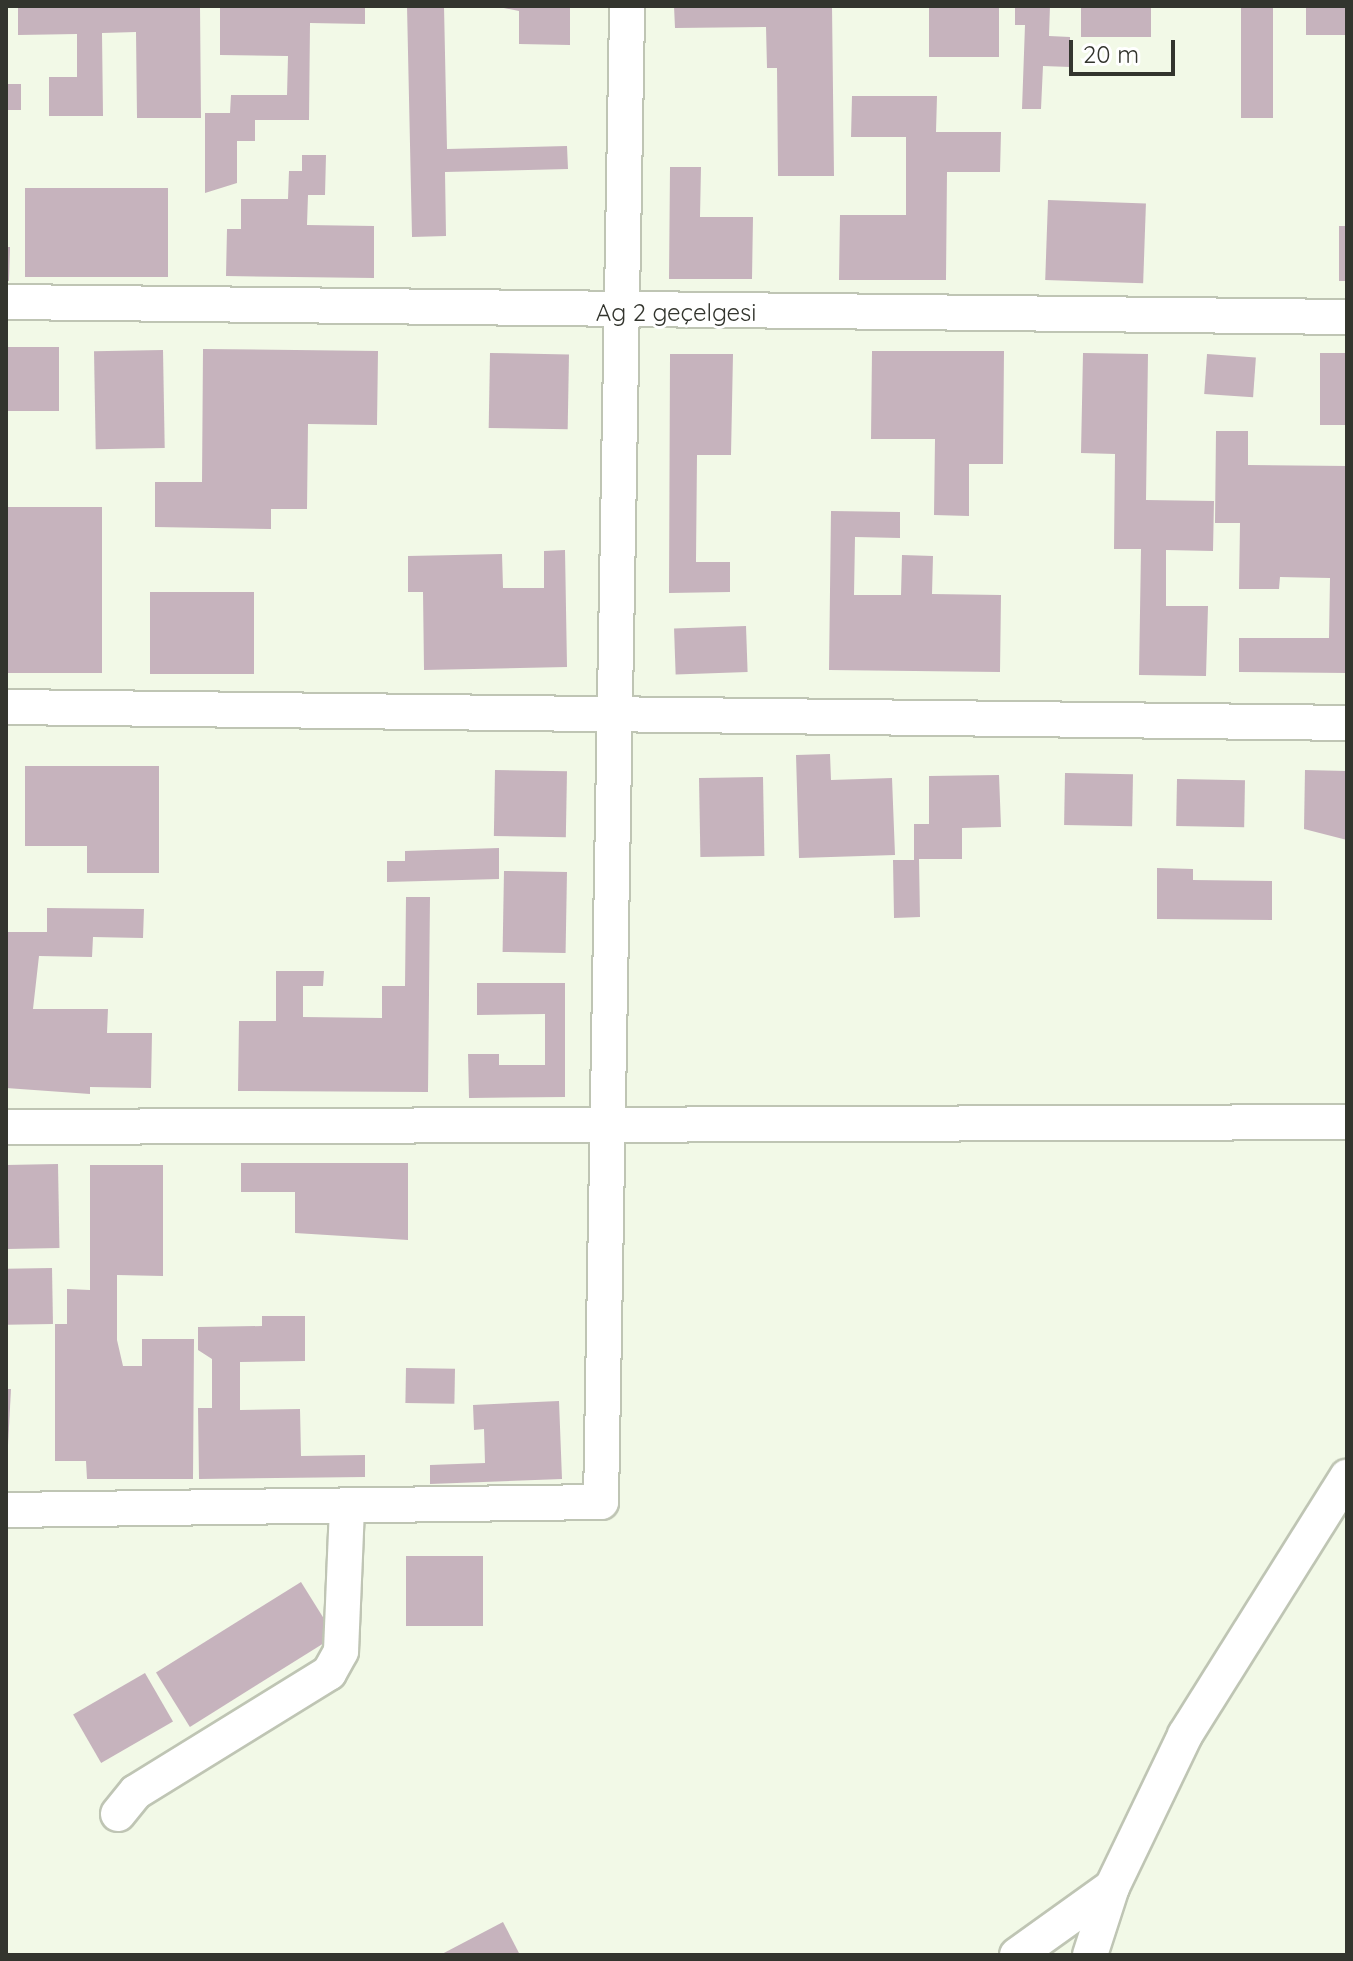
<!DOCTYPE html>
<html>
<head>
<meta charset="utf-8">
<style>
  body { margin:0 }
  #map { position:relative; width:1353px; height:1961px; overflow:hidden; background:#f2f9e7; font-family:Quicksand,sans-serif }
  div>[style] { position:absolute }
  .building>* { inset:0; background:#c6b3bd; transform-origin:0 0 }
  .roads { filter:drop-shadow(2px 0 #bfc5b4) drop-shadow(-2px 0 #bfc5b4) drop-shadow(0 2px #bfc5b4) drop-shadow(0 -2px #bfc5b4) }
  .minor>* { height:34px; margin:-17px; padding:0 17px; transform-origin:17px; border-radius:17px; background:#fff }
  span { translate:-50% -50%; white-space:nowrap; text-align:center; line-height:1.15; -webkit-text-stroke:6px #fff; paint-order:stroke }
  .street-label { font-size:24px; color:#33352e }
  .frame { position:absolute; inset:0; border:8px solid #33352e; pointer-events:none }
  .scale { position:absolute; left:1069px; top:40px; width:106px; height:36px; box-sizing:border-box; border:4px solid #33352e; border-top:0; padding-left:10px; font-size:24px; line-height:28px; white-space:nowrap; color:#33352e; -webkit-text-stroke:6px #fff; paint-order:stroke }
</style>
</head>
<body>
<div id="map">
  <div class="building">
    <div style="clip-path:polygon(18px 6px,200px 6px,201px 118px,137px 118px,136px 32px,102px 33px,103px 116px,49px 116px,49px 77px,77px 77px,77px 34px,18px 35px)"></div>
    <div style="clip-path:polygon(220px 6px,365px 6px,365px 24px,310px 23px,309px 120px,255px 120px,255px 141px,237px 141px,237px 183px,205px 193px,205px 113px,230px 113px,231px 95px,287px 95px,288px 56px,220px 55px)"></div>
    <div style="clip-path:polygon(407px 6px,444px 6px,447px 149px,567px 146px,568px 169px,445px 172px,446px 236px,412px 237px)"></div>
    <div style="clip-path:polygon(494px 6px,570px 6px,570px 45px,519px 44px,519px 11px)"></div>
    <div style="clip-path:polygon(674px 6px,832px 6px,834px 176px,778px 176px,777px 68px,767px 68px,766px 27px,675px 28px)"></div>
    <div style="left:929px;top:6px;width:70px;height:51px"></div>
    <div style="clip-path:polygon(1015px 6px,1050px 6px,1049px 36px,1070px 37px,1070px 67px,1043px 66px,1041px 109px,1022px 109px,1025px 25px,1015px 25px)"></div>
    <div style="left:1081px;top:6px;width:70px;height:31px"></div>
    <div style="left:1241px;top:6px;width:32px;height:112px"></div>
    <div style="left:1306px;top:6px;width:41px;height:29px"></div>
    <div style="left:6px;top:84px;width:15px;height:26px"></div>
    <div style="clip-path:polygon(852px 96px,937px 96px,936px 132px,1001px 132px,1000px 172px,947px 172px,946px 280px,839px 280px,840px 215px,906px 215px,906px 137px,851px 137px)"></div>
    <div style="clip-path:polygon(302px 155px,326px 155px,325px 195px,308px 195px,307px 225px,374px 226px,374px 278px,226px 276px,227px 229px,241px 229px,241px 199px,288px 199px,289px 171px,302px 171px)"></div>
    <div style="clip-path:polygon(670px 167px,701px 167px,700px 217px,753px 217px,752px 279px,669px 279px)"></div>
    <div style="left:25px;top:188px;width:143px;height:89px"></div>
    <div style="left:1048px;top:200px;width:98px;height:80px;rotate:2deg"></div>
    <div style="left:1339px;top:226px;width:8px;height:55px"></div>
    <div style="clip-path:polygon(6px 247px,10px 247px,9px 281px,6px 281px)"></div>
    <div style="left:6px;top:347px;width:53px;height:64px"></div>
    <div style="clip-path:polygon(203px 349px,378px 351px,377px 425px,308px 424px,307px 509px,271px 509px,271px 529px,155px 527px,155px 482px,202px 482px)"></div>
    <div style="left:163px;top:350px;width:98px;height:69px;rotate:89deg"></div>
    <div style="clip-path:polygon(872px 351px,1004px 351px,1003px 464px,969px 464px,969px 516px,934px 515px,935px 439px,871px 439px)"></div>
    <div style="left:490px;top:353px;width:79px;height:75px;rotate:1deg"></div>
    <div style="clip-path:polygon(1083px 353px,1148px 354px,1146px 500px,1214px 501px,1213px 551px,1166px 550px,1166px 606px,1208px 606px,1206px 676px,1139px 675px,1141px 549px,1114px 549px,1115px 454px,1081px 453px)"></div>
    <div style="left:1320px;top:353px;width:27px;height:72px"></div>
    <div style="clip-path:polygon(670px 354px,733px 354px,731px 455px,697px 455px,696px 562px,730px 562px,730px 592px,669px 593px)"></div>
    <div style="left:1207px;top:354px;width:49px;height:40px;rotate:4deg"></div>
    <div style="clip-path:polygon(1216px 431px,1248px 431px,1248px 465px,1347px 466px,1347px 673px,1239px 672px,1239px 638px,1329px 638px,1330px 578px,1280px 577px,1279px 589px,1239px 589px,1240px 523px,1215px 523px)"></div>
    <div style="left:6px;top:507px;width:96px;height:166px"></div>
    <div style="clip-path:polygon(831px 511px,900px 512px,900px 538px,855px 537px,854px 595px,901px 595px,902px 555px,933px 556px,932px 594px,1001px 595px,1000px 672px,829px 670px)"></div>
    <div style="clip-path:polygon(565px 550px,567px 667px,424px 670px,423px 592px,408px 592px,408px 556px,502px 554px,503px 588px,544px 588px,544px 551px)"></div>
    <div style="left:150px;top:592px;width:104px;height:82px"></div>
    <div style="left:746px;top:626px;width:46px;height:72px;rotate:88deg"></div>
    <div style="clip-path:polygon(830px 754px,831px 780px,892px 778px,895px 855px,799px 858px,796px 755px)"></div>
    <div style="clip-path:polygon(25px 766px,159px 766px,159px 873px,87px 873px,87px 846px,25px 846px)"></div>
    <div style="left:495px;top:770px;width:72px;height:66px;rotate:1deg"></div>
    <div style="clip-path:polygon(1305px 770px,1347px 771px,1347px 840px,1304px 829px)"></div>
    <div style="left:1065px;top:773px;width:68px;height:52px;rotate:1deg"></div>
    <div style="clip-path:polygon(999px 775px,1001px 827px,962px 828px,962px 859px,919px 859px,920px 917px,894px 918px,893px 860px,914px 860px,914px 824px,929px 824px,929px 776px)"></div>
    <div style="left:763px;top:777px;width:79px;height:64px;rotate:89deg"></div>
    <div style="left:1177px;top:779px;width:68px;height:47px;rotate:1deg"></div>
    <div style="clip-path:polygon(499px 848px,499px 879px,387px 882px,387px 861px,405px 861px,405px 851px)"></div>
    <div style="clip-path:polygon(1157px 868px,1193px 869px,1193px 880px,1272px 881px,1272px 920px,1157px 919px)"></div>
    <div style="left:504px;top:871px;width:63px;height:81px;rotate:1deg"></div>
    <div style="clip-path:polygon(406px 897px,430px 897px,428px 1092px,238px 1091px,239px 1021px,276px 1021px,276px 971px,324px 971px,323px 986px,303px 986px,303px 1017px,382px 1018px,382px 986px,405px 986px)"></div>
    <div style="clip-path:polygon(47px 908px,144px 909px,143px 938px,93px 937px,92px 957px,39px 956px,33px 1009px,108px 1009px,107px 1033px,152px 1033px,151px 1088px,90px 1087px,90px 1094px,6px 1088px,6px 932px,47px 932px)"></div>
    <div style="clip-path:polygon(477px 983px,565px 983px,565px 1097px,469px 1098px,468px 1054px,499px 1054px,499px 1065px,545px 1065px,545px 1014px,477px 1015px)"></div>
    <div style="clip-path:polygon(241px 1163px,408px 1163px,408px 1240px,295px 1233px,295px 1192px,241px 1192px)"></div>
    <div style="left:58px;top:1164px;width:84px;height:52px;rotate:89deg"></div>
    <div style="clip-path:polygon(90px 1165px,163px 1165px,163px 1276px,117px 1275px,117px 1340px,123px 1366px,142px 1366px,142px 1339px,194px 1339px,193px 1479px,87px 1479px,86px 1461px,55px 1461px,55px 1324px,67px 1324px,67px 1289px,90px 1290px)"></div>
    <div style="left:52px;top:1268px;width:56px;height:46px;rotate:89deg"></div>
    <div style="clip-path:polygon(262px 1316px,305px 1316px,305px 1361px,240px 1362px,240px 1410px,300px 1409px,301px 1456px,365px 1455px,365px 1477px,199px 1479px,198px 1408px,212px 1408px,212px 1359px,198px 1350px,198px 1327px,262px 1326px)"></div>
    <div style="left:406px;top:1368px;width:49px;height:35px;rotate:1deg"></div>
    <div style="clip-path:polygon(6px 1389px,11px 1389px,6px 1482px)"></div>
    <div style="clip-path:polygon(559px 1401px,562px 1479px,430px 1484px,430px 1465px,485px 1463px,484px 1429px,474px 1430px,473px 1405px)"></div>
    <div style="left:406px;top:1556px;width:77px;height:70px"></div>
    <div style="left:301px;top:1582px;width:64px;height:171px;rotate:58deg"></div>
    <div style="left:145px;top:1673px;width:56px;height:83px;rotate:60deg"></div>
    <div style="clip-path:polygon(503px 1922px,520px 1955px,440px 1955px)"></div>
  </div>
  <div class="roads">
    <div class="minor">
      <div style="left:6px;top:302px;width:1341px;rotate:0.64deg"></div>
      <div style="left:6px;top:707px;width:1341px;rotate:0.68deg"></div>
      <div style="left:6px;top:1127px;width:1341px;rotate:-0.21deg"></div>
      <div style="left:6px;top:1510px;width:595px;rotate:-0.77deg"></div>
      <div style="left:601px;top:1502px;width:1496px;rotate:-89deg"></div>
      <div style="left:118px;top:1814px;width:28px;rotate:-51deg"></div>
      <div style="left:136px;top:1792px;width:227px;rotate:-31.7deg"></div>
      <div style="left:329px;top:1673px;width:25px;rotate:-61deg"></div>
      <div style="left:341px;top:1651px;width:145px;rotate:-87.6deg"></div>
      <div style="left:1017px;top:1955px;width:117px;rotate:-35.6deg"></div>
      <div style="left:1090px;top:1955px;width:71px;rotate:-72.1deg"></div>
      <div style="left:1112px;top:1887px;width:169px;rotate:-64.3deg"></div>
      <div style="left:1185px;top:1735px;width:305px;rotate:-57.9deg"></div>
    </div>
  </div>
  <div class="street-label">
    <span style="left:676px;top:313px">Ag 2 geçelgesi</span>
  </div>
  <div class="frame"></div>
  <div class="scale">20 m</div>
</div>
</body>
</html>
